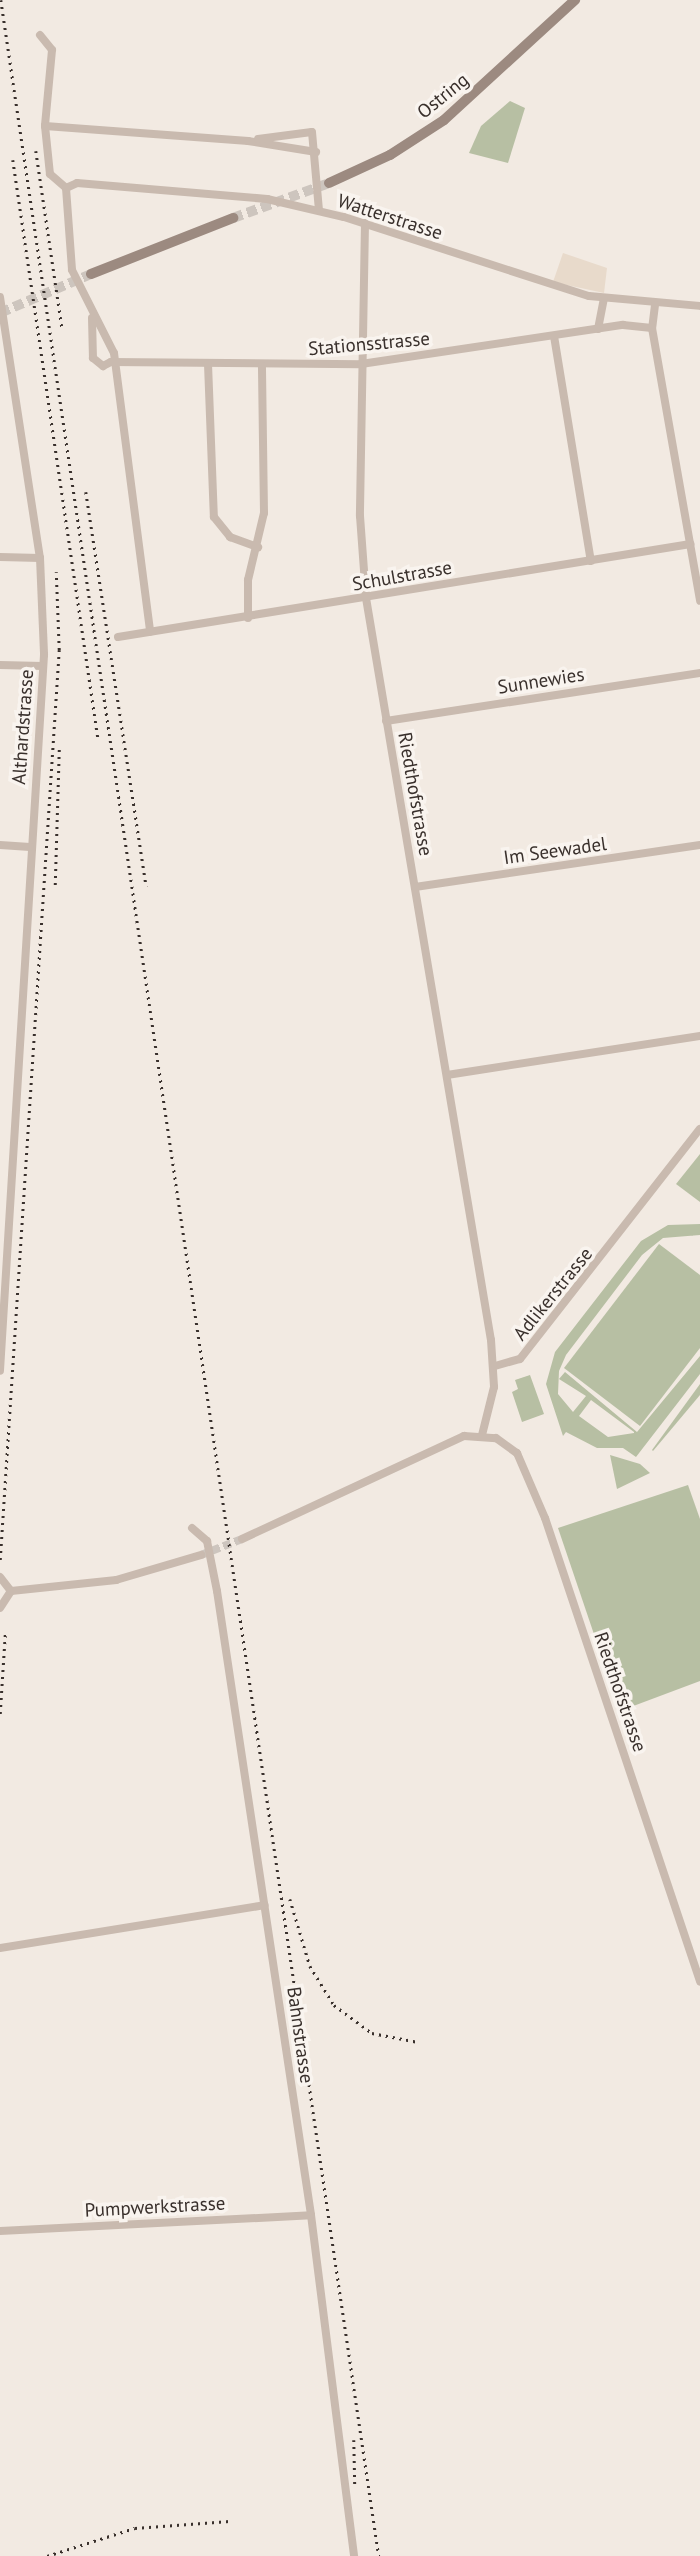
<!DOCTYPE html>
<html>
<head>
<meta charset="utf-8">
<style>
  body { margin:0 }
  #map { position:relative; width:700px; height:2556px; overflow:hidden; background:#f2eae2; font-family:"PT Sans",sans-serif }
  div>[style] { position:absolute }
  .green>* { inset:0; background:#b7bfa3 }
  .plaza>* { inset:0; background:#e8dacb }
  .street-tunnel>* { height:8px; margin-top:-4px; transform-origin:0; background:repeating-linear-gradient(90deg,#cdc5be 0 8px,transparent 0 12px) }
  .secondary-tunnel>* { height:10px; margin-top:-5px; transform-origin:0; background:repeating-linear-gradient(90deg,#cdc5be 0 10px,transparent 0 15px) }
  .street>* { height:8px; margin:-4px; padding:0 4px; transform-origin:4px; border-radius:4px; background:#c9baaf }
  .secondary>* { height:10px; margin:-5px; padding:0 5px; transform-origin:5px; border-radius:5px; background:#9c8a80 }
  .rail>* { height:2.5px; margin-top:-1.25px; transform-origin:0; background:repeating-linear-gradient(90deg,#39302c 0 2px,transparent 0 7px) }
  span { translate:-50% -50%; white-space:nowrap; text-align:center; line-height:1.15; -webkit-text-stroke:7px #f9f4ef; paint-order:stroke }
  .street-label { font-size:19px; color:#39302c }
</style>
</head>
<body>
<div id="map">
  <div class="green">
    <div style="clip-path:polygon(510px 101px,525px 108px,508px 163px,469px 153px,481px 126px)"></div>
    <div style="clip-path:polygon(700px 1154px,700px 1202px,676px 1184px)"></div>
    <div style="clip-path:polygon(evenodd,700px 1224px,700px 1235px,663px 1238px,642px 1255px,566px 1355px,559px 1371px,558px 1394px,573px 1412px,586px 1396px,559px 1379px,565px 1372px,637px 1432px,700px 1356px,700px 1374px,636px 1457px,623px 1448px,597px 1448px,566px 1432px,563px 1436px,546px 1384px,555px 1352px,641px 1241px,668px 1225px,700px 1224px,591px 1400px,634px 1432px,634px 1433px,608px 1437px,579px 1416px,591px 1400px)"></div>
    <div style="clip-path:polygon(659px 1244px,700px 1275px,700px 1348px,640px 1426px,564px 1368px)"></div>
    <div style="clip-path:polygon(530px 1375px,544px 1414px,522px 1422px,512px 1392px,518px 1389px,515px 1380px)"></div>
    <div style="clip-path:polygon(700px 1384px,700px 1395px,653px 1451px,652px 1450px)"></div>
    <div style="clip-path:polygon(610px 1455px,640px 1464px,650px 1473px,617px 1489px)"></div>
    <div style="clip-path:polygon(688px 1485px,700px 1519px,700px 1681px,620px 1711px,558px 1528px)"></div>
  </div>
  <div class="plaza">
    <div style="clip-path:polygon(563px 253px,607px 268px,604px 293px,553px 282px)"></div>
  </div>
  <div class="street-tunnel">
    <div style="left:201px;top:1555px;width:44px;rotate:-21.3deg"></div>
  </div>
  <div class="secondary-tunnel">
    <div style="left:233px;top:218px;width:102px;rotate:-20deg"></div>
    <div style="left:0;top:313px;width:99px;rotate:-23.2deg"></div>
  </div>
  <div class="street">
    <div style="left:40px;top:35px;width:19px;rotate:51deg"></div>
    <div style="left:52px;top:50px;width:76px;rotate:95.3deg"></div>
    <div style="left:45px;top:126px;width:48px;rotate:84.1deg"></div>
    <div style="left:50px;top:174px;width:21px;rotate:41deg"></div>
    <div style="left:45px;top:126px;width:204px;rotate:4.2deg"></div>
    <div style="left:248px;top:141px;width:69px;rotate:9.2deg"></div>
    <div style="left:258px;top:139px;width:54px;rotate:-7.4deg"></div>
    <div style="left:312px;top:132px;width:78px;rotate:84.9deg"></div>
    <div style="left:66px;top:188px;width:12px;rotate:-24deg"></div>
    <div style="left:77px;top:183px;width:191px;rotate:4.8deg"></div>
    <div style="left:267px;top:199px;width:79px;rotate:13.2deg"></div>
    <div style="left:344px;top:217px;width:257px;rotate:17.9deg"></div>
    <div style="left:589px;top:296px;width:111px;rotate:5.1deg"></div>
    <div style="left:66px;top:188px;width:82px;rotate:85.8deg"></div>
    <div style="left:72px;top:270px;width:93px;rotate:63.2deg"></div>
    <div style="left:114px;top:353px;width:281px;rotate:82.6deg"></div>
    <div style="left:365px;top:223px;width:293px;rotate:91deg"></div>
    <div style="left:360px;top:516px;width:82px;rotate:85.8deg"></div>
    <div style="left:366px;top:598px;width:752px;rotate:80.44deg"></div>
    <div style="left:491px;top:1340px;width:47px;rotate:86.3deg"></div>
    <div style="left:494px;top:1387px;width:49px;rotate:104deg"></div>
    <div style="left:0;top:297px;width:264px;rotate:81.3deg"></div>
    <div style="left:40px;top:558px;width:97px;rotate:87.6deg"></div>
    <div style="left:44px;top:655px;width:717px;rotate:93.52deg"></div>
    <div style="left:655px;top:305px;width:23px;rotate:97deg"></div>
    <div style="left:652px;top:328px;width:277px;rotate:80deg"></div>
    <div style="left:92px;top:318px;width:40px;rotate:88.6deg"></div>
    <div style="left:93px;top:358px;width:13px;rotate:39deg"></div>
    <div style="left:103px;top:366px;width:9px;rotate:-27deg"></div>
    <div style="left:598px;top:329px;width:31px;rotate:-79deg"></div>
    <div style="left:554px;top:336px;width:228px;rotate:80.7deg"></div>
    <div style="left:111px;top:362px;width:250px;rotate:0.5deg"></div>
    <div style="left:361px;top:364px;width:265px;rotate:-8.5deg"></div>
    <div style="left:623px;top:325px;width:29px;rotate:6deg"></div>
    <div style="left:208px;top:364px;width:153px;rotate:87.8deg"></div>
    <div style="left:214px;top:517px;width:26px;rotate:51deg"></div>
    <div style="left:230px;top:537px;width:30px;rotate:20deg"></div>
    <div style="left:0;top:557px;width:40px;rotate:1.4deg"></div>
    <div style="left:248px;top:618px;width:38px;rotate:-90deg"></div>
    <div style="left:248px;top:580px;width:69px;rotate:-76.6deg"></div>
    <div style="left:264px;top:513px;width:147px;rotate:-90.8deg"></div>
    <div style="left:118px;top:637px;width:580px;rotate:-9.23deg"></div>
    <div style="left:0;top:665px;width:43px;rotate:1.3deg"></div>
    <div style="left:386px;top:721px;width:318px;rotate:-8.7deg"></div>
    <div style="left:0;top:845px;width:30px;rotate:4deg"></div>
    <div style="left:415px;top:887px;width:288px;rotate:-8.4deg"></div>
    <div style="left:447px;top:1075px;width:256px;rotate:-8.8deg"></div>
    <div style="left:495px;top:1366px;width:26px;rotate:-16deg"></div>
    <div style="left:520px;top:1359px;width:292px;rotate:-52deg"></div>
    <div style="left:192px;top:1528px;width:20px;rotate:41deg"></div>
    <div style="left:207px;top:1541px;width:51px;rotate:78.7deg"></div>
    <div style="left:217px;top:1591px;width:631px;rotate:81.43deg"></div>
    <div style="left:311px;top:2215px;width:344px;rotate:82.8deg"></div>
    <div style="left:242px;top:1539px;width:245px;rotate:-24.9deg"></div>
    <div style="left:464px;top:1436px;width:32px;rotate:4deg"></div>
    <div style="left:496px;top:1438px;width:26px;rotate:36deg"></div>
    <div style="left:517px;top:1453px;width:71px;rotate:66.7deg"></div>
    <div style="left:545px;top:1518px;width:489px;rotate:71.5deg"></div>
    <div style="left:0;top:1577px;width:18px;rotate:52deg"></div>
    <div style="left:11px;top:1591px;width:20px;rotate:123deg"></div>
    <div style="left:11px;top:1591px;width:106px;rotate:-6deg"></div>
    <div style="left:116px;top:1580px;width:89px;rotate:-16.4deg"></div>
    <div style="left:0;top:1948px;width:268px;rotate:-9.2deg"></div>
    <div style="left:0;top:2231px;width:311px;rotate:-2.9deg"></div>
  </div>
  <div class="secondary">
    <div style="left:329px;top:183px;width:67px;rotate:-24.7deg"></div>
    <div style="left:390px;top:155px;width:64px;rotate:-32.9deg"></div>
    <div style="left:444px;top:120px;width:178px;rotate:-42.5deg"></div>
    <div style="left:91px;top:274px;width:153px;rotate:-21.5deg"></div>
  </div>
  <div class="rail">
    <div style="left:1px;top:0;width:2584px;rotate:81.59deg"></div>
    <div style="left:36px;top:151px;width:178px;rotate:81.6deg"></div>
    <div style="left:13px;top:160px;width:584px;rotate:81.63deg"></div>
    <div style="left:86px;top:492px;width:399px;rotate:81.3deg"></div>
    <div style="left:55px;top:885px;width:137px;rotate:-88.3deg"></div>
    <div style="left:0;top:1560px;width:912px;rotate:-86.29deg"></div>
    <div style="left:59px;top:650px;width:78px;rotate:-92.2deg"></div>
    <div style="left:0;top:1714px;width:80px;rotate:-86.4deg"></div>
    <div style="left:290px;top:1899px;width:70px;rotate:73.4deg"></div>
    <div style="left:310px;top:1966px;width:46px;rotate:58.4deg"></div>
    <div style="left:334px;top:2005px;width:47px;rotate:36.4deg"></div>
    <div style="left:372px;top:2033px;width:47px;rotate:11.1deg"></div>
    <div style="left:354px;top:2440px;width:47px;rotate:88.8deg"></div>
    <div style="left:47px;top:2556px;width:92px;rotate:-17.7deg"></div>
    <div style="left:135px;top:2528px;width:95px;rotate:-4.2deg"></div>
  </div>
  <div class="street-label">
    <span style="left:443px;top:96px;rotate:-39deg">Ostring</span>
    <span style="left:390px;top:217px;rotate:18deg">Watterstrasse</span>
    <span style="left:369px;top:344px;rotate:-5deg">Stationsstrasse</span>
    <span style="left:402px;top:576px;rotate:-10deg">Schulstrasse</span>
    <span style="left:541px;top:681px;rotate:-9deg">Sunnewies</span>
    <span style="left:23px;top:727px;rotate:-86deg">Althardstrasse</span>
    <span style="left:415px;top:794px;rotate:80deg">Riedthofstrasse</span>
    <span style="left:555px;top:851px;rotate:-8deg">Im Seewadel</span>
    <span style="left:553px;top:1294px;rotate:-51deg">Adlikerstrasse</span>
    <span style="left:620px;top:1692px;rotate:71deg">Riedthofstrasse</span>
    <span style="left:300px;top:2035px;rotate:82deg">Bahnstrasse</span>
    <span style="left:155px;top:2207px;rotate:-3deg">Pumpwerkstrasse</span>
  </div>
</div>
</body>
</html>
